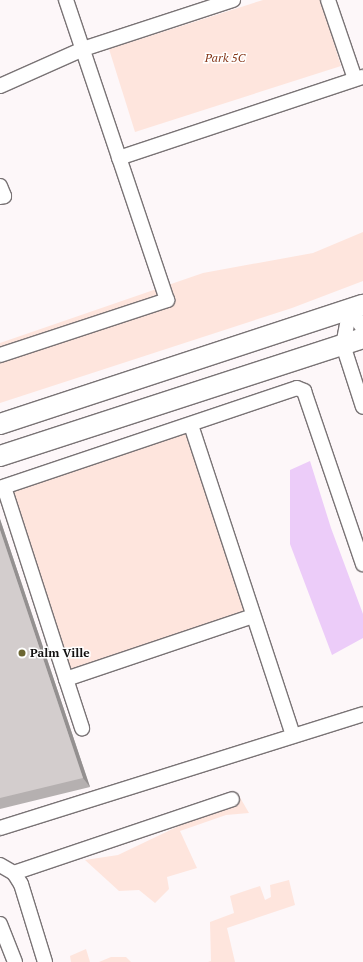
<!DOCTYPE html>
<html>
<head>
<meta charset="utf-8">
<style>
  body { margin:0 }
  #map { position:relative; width:363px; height:962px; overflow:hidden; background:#fdf7f9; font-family:"PT Serif",serif }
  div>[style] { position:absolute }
  .green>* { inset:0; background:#fee5dd; transform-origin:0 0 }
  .water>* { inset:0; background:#ecccf9 }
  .roads { filter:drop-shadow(1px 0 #797375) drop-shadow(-1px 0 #797375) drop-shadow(0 1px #797375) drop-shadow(0 -1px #797375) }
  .street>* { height:14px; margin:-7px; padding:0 7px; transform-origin:7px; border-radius:7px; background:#fff }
  .secondary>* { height:20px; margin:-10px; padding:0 10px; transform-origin:10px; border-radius:10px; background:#fff }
  .wall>* { inset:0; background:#b5b0b0 }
  .shaded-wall>* { inset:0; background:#949090 }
  .building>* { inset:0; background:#d3cdcd }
  .dots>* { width:11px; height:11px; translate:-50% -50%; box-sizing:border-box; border:2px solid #fff; border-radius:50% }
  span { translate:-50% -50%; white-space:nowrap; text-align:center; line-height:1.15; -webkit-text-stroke:3px #fff; paint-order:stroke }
  .park-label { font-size:12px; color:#863719; font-style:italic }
  .poi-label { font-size:12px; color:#141212; font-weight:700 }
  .left { translate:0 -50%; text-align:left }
</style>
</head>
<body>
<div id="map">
  <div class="green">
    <div style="clip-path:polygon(263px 0,321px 0,341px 66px,135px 132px,109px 49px)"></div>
    <div style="clip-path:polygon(363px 232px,363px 281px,292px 308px,0 403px,0 343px,203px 273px,313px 253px)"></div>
    <div style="left:191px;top:425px;width:201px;height:197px;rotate:72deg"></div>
    <div style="clip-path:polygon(238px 794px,249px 813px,226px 815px,180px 831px,197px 868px,167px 877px,169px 889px,155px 903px,139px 890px,119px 891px,85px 860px,118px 855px,206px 813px)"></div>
    <div style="clip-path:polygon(289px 880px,295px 905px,227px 928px,235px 962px,208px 962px,211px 961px,210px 922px,234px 913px,230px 896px,260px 886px,265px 900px,271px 897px,270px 885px)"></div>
    <div style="clip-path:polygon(86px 949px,90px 962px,71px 962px,70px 956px)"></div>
    <div style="clip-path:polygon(111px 957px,126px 957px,131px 962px,99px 962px)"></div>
  </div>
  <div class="water">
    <div style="clip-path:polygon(310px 461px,331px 528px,363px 614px,363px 638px,332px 655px,290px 544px,290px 470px)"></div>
  </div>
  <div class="roads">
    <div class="street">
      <div style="left:328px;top:0;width:83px;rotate:71.1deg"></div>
      <div style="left:0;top:86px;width:91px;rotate:-24deg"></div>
      <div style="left:83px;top:49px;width:158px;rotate:-18.1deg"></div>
      <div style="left:119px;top:158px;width:257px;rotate:-18.4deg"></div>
      <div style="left:0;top:186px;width:11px;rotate:68deg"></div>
      <div style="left:4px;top:196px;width:4px;rotate:166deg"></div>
      <div style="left:350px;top:309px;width:37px;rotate:101deg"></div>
      <div style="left:343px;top:345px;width:65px;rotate:72.1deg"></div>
      <div style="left:350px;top:309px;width:23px;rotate:56deg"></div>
      <div style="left:0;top:355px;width:176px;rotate:-18.2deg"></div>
      <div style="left:167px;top:300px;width:317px;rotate:-108.6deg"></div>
      <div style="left:191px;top:425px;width:327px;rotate:71.8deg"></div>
      <div style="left:4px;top:487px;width:202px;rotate:72.1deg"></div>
      <div style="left:66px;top:679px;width:197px;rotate:-18.6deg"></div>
      <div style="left:0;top:488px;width:313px;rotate:-18.6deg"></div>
      <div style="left:297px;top:388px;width:8px;rotate:23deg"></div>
      <div style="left:304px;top:391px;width:183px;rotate:71.2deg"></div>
      <div style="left:66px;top:679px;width:52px;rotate:71.9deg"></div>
      <div style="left:0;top:828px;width:380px;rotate:-17.4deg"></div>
      <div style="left:0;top:865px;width:16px;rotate:30deg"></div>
      <div style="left:14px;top:873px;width:13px;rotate:58deg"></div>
      <div style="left:21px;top:884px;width:82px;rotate:72.9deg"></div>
      <div style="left:14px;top:873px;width:230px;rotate:-18.7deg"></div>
      <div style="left:0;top:924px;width:41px;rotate:68.5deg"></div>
    </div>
    <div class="secondary">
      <div style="left:0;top:424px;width:382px;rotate:-18.2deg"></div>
      <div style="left:0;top:456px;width:382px;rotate:-18deg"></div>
    </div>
  </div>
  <div class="wall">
    <div style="clip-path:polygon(0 519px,90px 787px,0 809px)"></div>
  </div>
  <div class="shaded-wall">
    <div style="clip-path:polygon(0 519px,90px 787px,83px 778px,0 530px)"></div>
  </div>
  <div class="building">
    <div style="clip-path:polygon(0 530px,83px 778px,0 798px)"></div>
  </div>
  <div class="dots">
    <div style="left:22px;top:653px;background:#6c6632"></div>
  </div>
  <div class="park-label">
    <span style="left:225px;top:58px">Park 5C</span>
  </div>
  <div class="poi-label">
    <span class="left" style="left:30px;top:653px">Palm Ville</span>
  </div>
</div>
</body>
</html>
